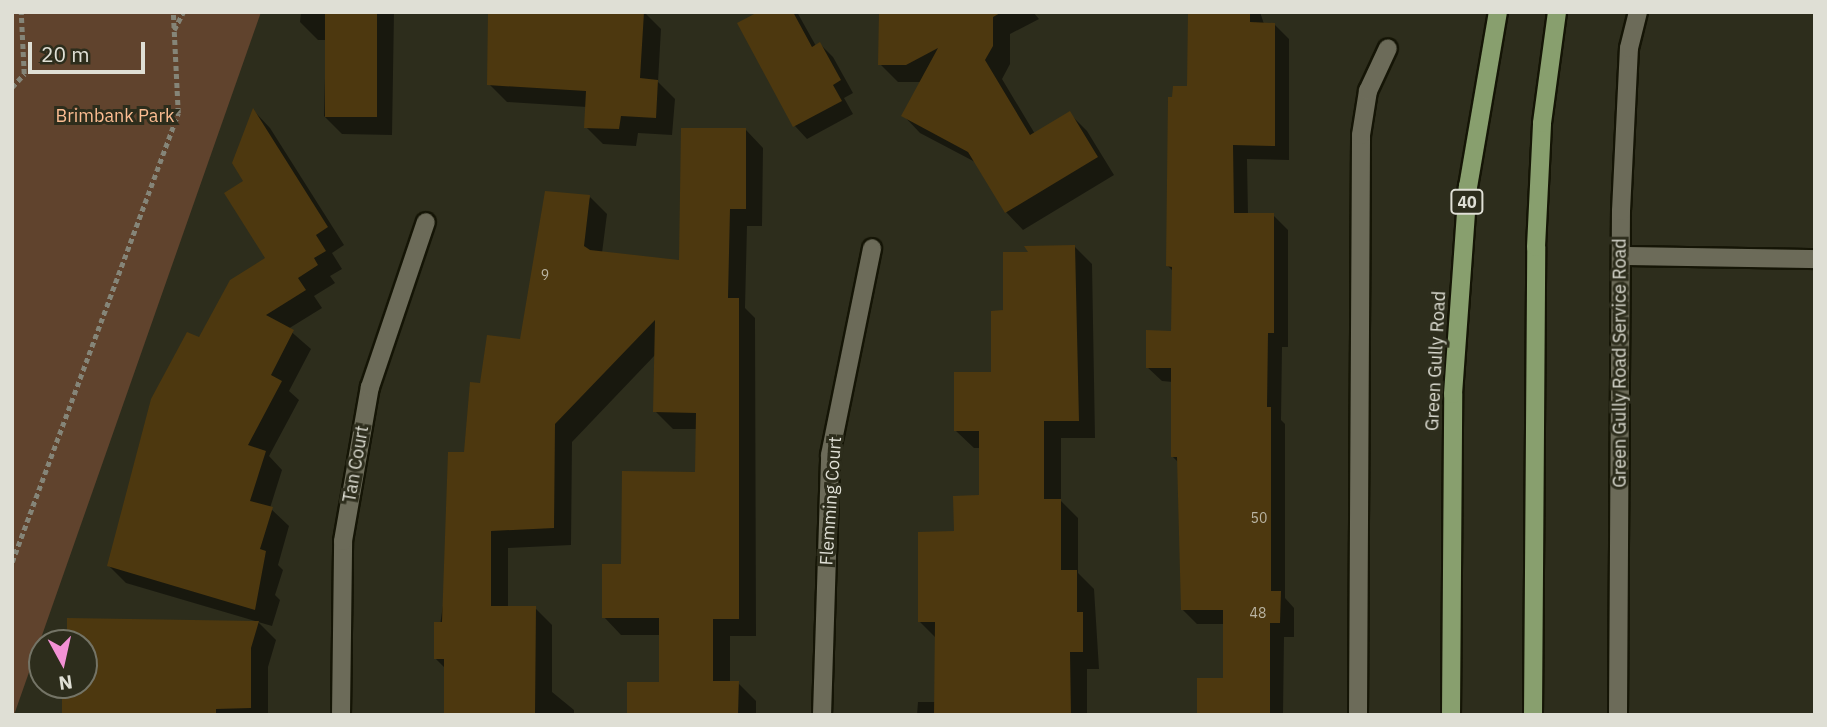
<!DOCTYPE html>
<html>
<head>
<meta charset="utf-8">
<style>
  body { margin:0 }
  #map { position:relative; width:1827px; height:727px; overflow:hidden; background:#2d2d1c; font-family:"IBM Plex Sans",sans-serif }
  div>[style] { position:absolute }
  .green>* { inset:0; background:#60432d }
  .shadow>* { inset:0; background:#0007 }
  .building>* { inset:0; background:#4d380f; transform-origin:0 0 }
  .path>* { height:4.5px; margin-top:-2.25px; transform-origin:0; background:repeating-linear-gradient(90deg,#858578 0 5px,transparent 0 8.5px) }
  .roads { filter:drop-shadow(2px 0 #151506) drop-shadow(-2px 0 #151506) drop-shadow(0 2px #151506) drop-shadow(0 -2px #151506) }
  .minor>* { height:18px; margin:-9px; padding:0 9px; transform-origin:9px; border-radius:9px; background:#6c6b59 }
  .major>* { height:18px; margin:-9px; padding:0 9px; transform-origin:9px; border-radius:9px; background:#889f6e }
  span { translate:-50% -50%; white-space:nowrap; text-align:center; line-height:1.15; -webkit-text-stroke:6px #2d2d1c; paint-order:stroke }
  .number-label { font-size:14px; color:#bab5a4 }
  .number-label span { -webkit-text-stroke-width:0 }
  .shield-label span { padding:2px 5px; background:#2d2d1c; border:2px solid; border-radius:5px; -webkit-text-stroke-width:0 }
  .shield-label { font-size:16px; color:#dfdfd5; font-weight:700 }
  .park-label { font-size:18px; color:#fcbd92 }
  .street-label { font-size:18px; color:#dfdfd5 }
  .frame { position:absolute; inset:0; border:14px solid #dfdfd5; pointer-events:none }
  .north { position:absolute; left:28px; top:629px; width:70px; height:70px; box-sizing:border-box; background:#2d2d1c; border:2px solid #747466; border-radius:50%; rotate:172deg; font-size:19px; font-weight:700; line-height:28px; text-align:center; color:#dfdfd5 }
  .north::after { content:''; display:block; margin:auto; width:24px; height:32px; background:#f391d5; clip-path:polygon(50% 0,100% 100%,50% 72%,0 100%) }
  .scale { position:absolute; left:28px; top:42px; width:117px; height:32px; box-sizing:border-box; border:4px solid #dfdfd5; border-top:0; padding-left:9px; font-size:21px; line-height:24px; white-space:nowrap; color:#dfdfd5; -webkit-text-stroke:5px #2d2d1c; paint-order:stroke }
</style>
</head>
<body>
<div id="map">
  <div class="green">
    <div style="clip-path:polygon(12px 12px,261px 12px,14px 715px,12px 715px)"></div>
  </div>
  <div class="shadow">
    <div style="clip-path:polygon(301px 12px,394px 12px,392px 135px,342px 134px,324px 116px,326px 40px,318px 40px,300px 22px)"></div>
    <div style="clip-path:polygon(490px 12px,644px 12px,661px 29px,658px 82px,675px 99px,672px 135px,638px 133px,636px 146px,603px 144px,586px 127px,587px 107px,507px 102px,489px 84px)"></div>
    <div style="clip-path:polygon(761px 12px,797px 12px,816px 46px,820px 44px,833px 57px,853px 93px,844px 98px,853px 114px,807px 139px,795px 126px,739px 24px)"></div>
    <div style="clip-path:polygon(880px 12px,1033px 12px,1039px 19px,1010px 34px,1010px 64px,1002px 79px,1035px 134px,1070px 114px,1087px 131px,1114px 175px,1023px 230px,1006px 212px,977px 163px,920px 133px,903px 115px,921px 82px,898px 82px,880px 64px)"></div>
    <div style="clip-path:polygon(1190px 12px,1260px 12px,1264px 24px,1274px 24px,1289px 39px,1289px 160px,1247px 159px,1248px 215px,1273px 215px,1288px 230px,1288px 347px,1282px 347px,1281px 420px,1285px 424px,1285px 598px,1294px 608px,1294px 637px,1284px 637px,1283px 715px,1199px 715px,1225px 680px,1225px 624px,1197px 624px,1182px 609px,1179px 463px,1172px 456px,1173px 382px,1162px 381px,1147px 367px,1173px 333px,1173px 271px,1168px 266px,1189px 88px)"></div>
    <div style="clip-path:polygon(254px 111px,270px 128px,344px 245px,332px 253px,342px 269px,330px 276px,335px 283px,314px 296px,322px 308px,288px 329px,311px 349px,289px 391px,299px 400px,269px 456px,282px 470px,270px 508px,289px 526px,278px 565px,283px 570px,275px 595px,280px 600px,272px 626px,126px 583px,109px 566px,199px 340px,268px 258px,245px 181px)"></div>
    <div style="clip-path:polygon(746px 130px,763px 148px,762px 226px,747px 226px,745px 308px,755px 318px,756px 636px,730px 636px,730px 683px,738px 683px,756px 701px,756px 715px,629px 715px,661px 684px,660px 635px,621px 635px,604px 617px,623px 566px,697px 474px,697px 429px,673px 429px,655px 411px,656px 354px,572px 442px,571px 545px,508px 548px,508px 608px,535px 608px,552px 625px,552px 692px,574px 710px,574px 715px,446px 715px,446px 669px,435px 658px,466px 454px,482px 385px,522px 341px,590px 197px,607px 214px,602px 253px,681px 262px)"></div>
    <div style="clip-path:polygon(1075px 247px,1092px 264px,1095px 438px,1061px 438px,1061px 501px,1078px 518px,1078px 573px,1094px 589px,1099px 669px,1087px 669px,1087px 715px,917px 715px,918px 702px,936px 702px,936px 638px,920px 622px,956px 533px,981px 497px,981px 448px,974px 448px,956px 431px,993px 374px,1005px 312px,1031px 253px)"></div>
    <div style="clip-path:polygon(258px 622px,276px 640px,268px 667px,268px 715px,65px 715px,66px 685px,84px 685px,84px 643px,68px 643px)"></div>
  </div>
  <div class="building">
    <div style="left:325px;top:12px;width:52px;height:105px"></div>
    <div style="clip-path:polygon(488px 12px,644px 12px,640px 78px,658px 80px,656px 118px,621px 116px,619px 129px,584px 128px,586px 91px,487px 85px)"></div>
    <div style="clip-path:polygon(758px 12px,793px 12px,812px 47px,820px 42px,841px 80px,833px 85px,842px 101px,793px 127px,737px 23px)"></div>
    <div style="clip-path:polygon(879px 12px,1002px 12px,993px 17px,993px 46px,985px 60px,1030px 135px,1070px 111px,1098px 157px,1005px 213px,968px 152px,901px 116px,938px 48px,906px 65px,878px 65px)"></div>
    <div style="clip-path:polygon(1188px 12px,1250px 12px,1250px 22px,1275px 23px,1275px 146px,1233px 145px,1234px 213px,1274px 213px,1274px 333px,1268px 333px,1267px 407px,1271px 407px,1271px 591px,1281px 591px,1280px 623px,1270px 623px,1270px 715px,1197px 715px,1197px 678px,1223px 678px,1223px 610px,1181px 610px,1177px 457px,1171px 457px,1171px 368px,1146px 368px,1146px 330px,1171px 331px,1172px 267px,1166px 266px,1168px 97px,1172px 97px,1173px 86px,1187px 86px)"></div>
    <div style="clip-path:polygon(253px 108px,328px 227px,316px 235px,326px 251px,314px 258px,318px 265px,298px 278px,306px 290px,266px 315px,294px 330px,271px 375px,282px 381px,248px 445px,266px 451px,250px 501px,273px 507px,260px 549px,266px 551px,255px 610px,107px 566px,151px 399px,187px 332px,199px 337px,230px 280px,265px 258px,224px 193px,243px 181px,232px 163px)"></div>
    <div style="clip-path:polygon(681px 128px,746px 128px,746px 209px,730px 209px,728px 298px,739px 298px,739px 619px,713px 619px,713px 681px,739px 681px,738px 715px,627px 715px,627px 682px,659px 682px,659px 618px,602px 618px,602px 564px,621px 564px,622px 471px,695px 472px,696px 413px,653px 412px,655px 320px,555px 424px,554px 528px,491px 531px,491px 606px,536px 606px,535px 715px,444px 715px,444px 659px,434px 659px,434px 622px,442px 622px,448px 452px,464px 452px,470px 382px,480px 383px,487px 335px,520px 339px,545px 191px,590px 195px,584px 246px,590px 250px,679px 260px)"></div>
    <div style="clip-path:polygon(1075px 245px,1079px 421px,1044px 421px,1044px 499px,1061px 499px,1061px 570px,1077px 570px,1077px 612px,1083px 612px,1083px 652px,1070px 652px,1071px 715px,934px 715px,935px 622px,918px 622px,918px 532px,954px 531px,953px 496px,979px 495px,979px 431px,954px 431px,954px 372px,991px 372px,991px 311px,1003px 310px,1003px 252px,1028px 252px,1024px 246px)"></div>
    <div style="clip-path:polygon(67px 618px,259px 621px,251px 648px,251px 708px,216px 709px,216px 715px,62px 715px,62px 685px,84px 685px,84px 643px,67px 643px)"></div>
  </div>
  <div class="path">
    <div style="left:174px;top:30px;width:20px;rotate:-63deg"></div>
    <div style="left:12px;top:87px;width:18px;rotate:-47deg"></div>
    <div style="left:24px;top:74px;width:62px;rotate:-92.8deg"></div>
    <div style="left:12px;top:562px;width:479px;rotate:-69.7deg"></div>
    <div style="left:178px;top:113px;width:101px;rotate:-92.8deg"></div>
  </div>
  <div class="roads">
    <div class="minor">
      <div style="left:1621px;top:256px;width:194px;rotate:0.9deg"></div>
      <div style="left:341px;top:715px;width:174px;rotate:-89.3deg"></div>
      <div style="left:343px;top:541px;width:156px;rotate:-80.1deg"></div>
      <div style="left:370px;top:387px;width:174px;rotate:-71.3deg"></div>
      <div style="left:822px;top:715px;width:260px;rotate:-88.2deg"></div>
      <div style="left:830px;top:455px;width:211px;rotate:-78.5deg"></div>
      <div style="left:1358px;top:715px;width:580px;rotate:-89.7deg"></div>
      <div style="left:1361px;top:135px;width:45px;rotate:-81deg"></div>
      <div style="left:1368px;top:91px;width:47px;rotate:-65.1deg"></div>
      <div style="left:1618px;top:715px;width:504px;rotate:-89.66deg"></div>
      <div style="left:1621px;top:211px;width:163px;rotate:-87.2deg"></div>
      <div style="left:1629px;top:48px;width:37px;rotate:-76deg"></div>
    </div>
    <div class="major">
      <div style="left:1451px;top:715px;width:321px;rotate:-89.6deg"></div>
      <div style="left:1453px;top:394px;width:208px;rotate:-85.9deg"></div>
      <div style="left:1468px;top:187px;width:178px;rotate:-80.3deg"></div>
      <div style="left:1533px;top:715px;width:468px;rotate:-89.6deg"></div>
      <div style="left:1536px;top:247px;width:124px;rotate:-87.2deg"></div>
      <div style="left:1542px;top:123px;width:112px;rotate:-82.3deg"></div>
    </div>
  </div>
  <div class="number-label">
    <span style="left:545px;top:275px">9</span>
    <span style="left:1259px;top:518px">50</span>
    <span style="left:1258px;top:613px">48</span>
  </div>
  <div class="shield-label">
    <span style="left:1467px;top:202px">40</span>
  </div>
  <div class="park-label">
    <span style="left:115px;top:116px">Brimbank Park</span>
  </div>
  <div class="street-label">
    <span style="left:1436px;top:361px;rotate:-87deg">Green Gully Road</span>
    <span style="left:1620px;top:363px;rotate:-90deg">Green Gully Road Service Road</span>
    <span style="left:356px;top:464px;rotate:-80deg">Tan Court</span>
    <span style="left:831px;top:501px;rotate:-86deg">Flemming Court</span>
  </div>
  <div class="frame"></div>
  <div class="north">N</div>
  <div class="scale">20 m</div>
</div>
</body>
</html>
